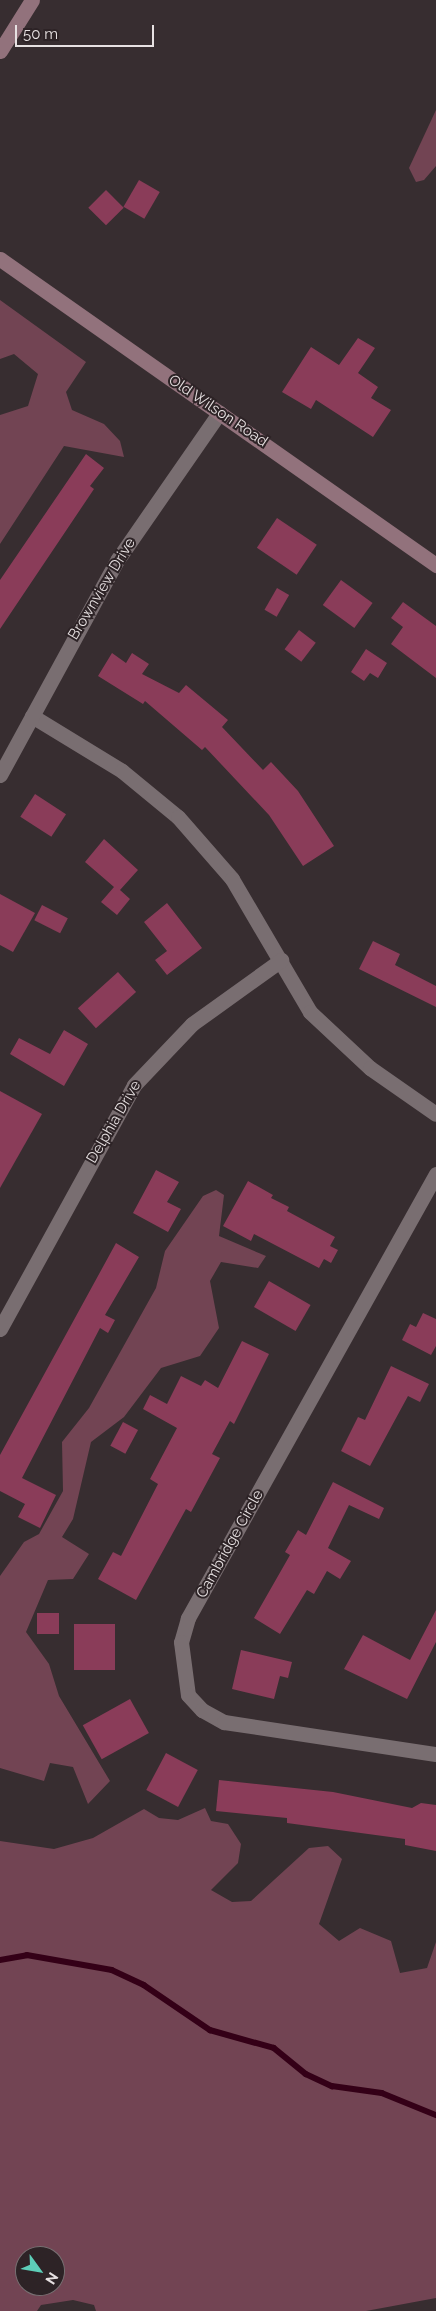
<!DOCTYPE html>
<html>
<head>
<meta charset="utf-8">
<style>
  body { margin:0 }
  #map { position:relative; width:436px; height:2311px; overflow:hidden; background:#372d30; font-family:Raleway,sans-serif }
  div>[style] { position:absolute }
  .green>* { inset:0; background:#724453 }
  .stream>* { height:5.5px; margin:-2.75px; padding:0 2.75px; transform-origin:2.75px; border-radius:2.75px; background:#340017 }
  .building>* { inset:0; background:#8a3c59; transform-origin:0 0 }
  .street>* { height:15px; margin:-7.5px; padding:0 7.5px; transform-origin:7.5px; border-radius:7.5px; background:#796e71 }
  .secondary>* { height:15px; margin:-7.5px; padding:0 7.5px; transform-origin:7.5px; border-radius:7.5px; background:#92727c }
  span { translate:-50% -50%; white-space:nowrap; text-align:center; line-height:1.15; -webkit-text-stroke:4px #2d2326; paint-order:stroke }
  .street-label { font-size:15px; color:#e7e1e2 }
  .north { position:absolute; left:15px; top:2246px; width:50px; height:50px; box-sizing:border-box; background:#2d2326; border:1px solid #776f71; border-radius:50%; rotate:122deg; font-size:14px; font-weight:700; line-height:20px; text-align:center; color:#e7e1e2 }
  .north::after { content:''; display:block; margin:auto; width:18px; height:22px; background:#5dceb8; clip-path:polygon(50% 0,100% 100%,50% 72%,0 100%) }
  .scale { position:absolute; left:15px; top:25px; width:139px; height:22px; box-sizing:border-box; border:2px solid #e7e1e2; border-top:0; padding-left:6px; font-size:15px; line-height:18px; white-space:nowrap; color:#e7e1e2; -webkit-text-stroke:4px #2d2326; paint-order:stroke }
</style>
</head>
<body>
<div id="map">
  <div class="green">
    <div style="clip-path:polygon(436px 110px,436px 166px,424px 180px,416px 182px,409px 168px)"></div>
    <div style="clip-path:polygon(0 300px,86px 362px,66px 392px,72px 410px,104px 424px,120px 441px,124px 457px,64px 446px,0 544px,0 415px,28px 406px,38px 374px,14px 354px,0 359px)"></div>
    <div style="clip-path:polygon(216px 1190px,224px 1195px,219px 1236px,266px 1256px,258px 1268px,221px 1262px,210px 1281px,219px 1328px,200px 1356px,161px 1368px,124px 1417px,91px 1442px,73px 1519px,62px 1537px,89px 1554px,73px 1579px,48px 1580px,26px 1632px,49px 1664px,59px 1696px,110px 1781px,88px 1804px,73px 1767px,50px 1763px,44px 1781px,0 1768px,0 1576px,24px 1542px,39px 1534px,63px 1491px,62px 1442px,89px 1408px,156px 1288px,165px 1251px,203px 1196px)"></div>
    <div style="clip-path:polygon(evenodd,205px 1808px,211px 1821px,228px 1824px,241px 1844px,238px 1863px,211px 1890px,232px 1902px,251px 1901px,309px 1848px,328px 1846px,342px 1859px,319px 1924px,339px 1941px,360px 1928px,391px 1941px,400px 1973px,427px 1968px,436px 1942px,436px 2298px,366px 2311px,96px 2311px,94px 2305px,73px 2300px,41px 2305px,37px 2311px,0 2311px,0 1841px,54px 1849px,93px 1838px,144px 1809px,159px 1818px,178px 1820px,205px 1808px,25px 2256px,55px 2256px,55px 2286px,25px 2286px,25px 2256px)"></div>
  </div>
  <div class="stream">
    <div style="left:0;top:1960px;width:27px;rotate:-10deg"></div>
    <div style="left:27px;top:1955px;width:86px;rotate:10deg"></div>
    <div style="left:112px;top:1970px;width:35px;rotate:25deg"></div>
    <div style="left:144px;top:1985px;width:80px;rotate:34.3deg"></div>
    <div style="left:210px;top:2030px;width:66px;rotate:15.7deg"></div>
    <div style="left:274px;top:2048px;width:41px;rotate:39.1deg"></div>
    <div style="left:306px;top:2074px;width:29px;rotate:25deg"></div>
    <div style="left:332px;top:2086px;width:50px;rotate:8deg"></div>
    <div style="left:382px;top:2093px;width:58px;rotate:22.2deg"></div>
  </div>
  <div class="building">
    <div style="left:139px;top:180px;width:24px;height:31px;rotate:30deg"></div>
    <div style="left:106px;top:190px;width:25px;height:25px;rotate:45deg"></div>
    <div style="clip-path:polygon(358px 338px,375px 348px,358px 373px,378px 387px,371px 398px,391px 410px,373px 437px,316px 400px,311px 409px,282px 392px,311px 347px,339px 365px)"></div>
    <div style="clip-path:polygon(86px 454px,104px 468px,90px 486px,94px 489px,0 629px,0 580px)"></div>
    <div style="left:277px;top:518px;width:48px;height:36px;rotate:34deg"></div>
    <div style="left:341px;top:580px;width:39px;height:31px;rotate:36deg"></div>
    <div style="left:277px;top:588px;width:14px;height:25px;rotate:30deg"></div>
    <div style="clip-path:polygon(403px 602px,436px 626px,436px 678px,391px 644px,403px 627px,391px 618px)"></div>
    <div style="left:299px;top:630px;width:21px;height:24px;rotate:37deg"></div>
    <div style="clip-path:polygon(366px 649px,387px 663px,378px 678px,370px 673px,364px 681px,351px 672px)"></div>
    <div style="clip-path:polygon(112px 653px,126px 663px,132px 653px,149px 664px,142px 674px,179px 693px,186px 685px,228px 720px,222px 727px,263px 770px,271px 762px,298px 791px,334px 846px,303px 866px,269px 815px,205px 747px,202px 750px,145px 701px,143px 704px,98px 676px)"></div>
    <div style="left:35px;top:794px;width:37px;height:27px;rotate:33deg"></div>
    <div style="clip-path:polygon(104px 839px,138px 870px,120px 890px,130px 899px,117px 915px,101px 902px,114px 887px,85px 862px)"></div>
    <div style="clip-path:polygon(0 894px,35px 913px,13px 952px,0 945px)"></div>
    <div style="clip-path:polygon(167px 903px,202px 948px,167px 975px,155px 960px,167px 951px,144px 922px)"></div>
    <div style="left:42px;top:905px;width:29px;height:17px;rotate:27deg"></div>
    <div style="clip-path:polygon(373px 941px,400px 954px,395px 965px,436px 986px,436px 1007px,359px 969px)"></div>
    <div style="left:118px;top:972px;width:27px;height:54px;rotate:48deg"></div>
    <div style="clip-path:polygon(64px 1030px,88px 1044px,64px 1086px,10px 1054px,19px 1038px,50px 1054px)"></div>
    <div style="clip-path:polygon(0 1091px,42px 1114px,0 1188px)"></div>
    <div style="clip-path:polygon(156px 1170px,179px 1182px,167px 1202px,181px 1209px,168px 1232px,133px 1213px)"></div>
    <div style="clip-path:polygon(248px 1181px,273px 1195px,271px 1198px,289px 1207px,287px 1211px,335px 1237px,330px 1246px,338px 1250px,331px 1263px,324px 1259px,319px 1268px,254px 1234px,251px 1241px,223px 1226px)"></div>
    <div style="clip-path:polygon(116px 1243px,139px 1257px,105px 1315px,115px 1320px,108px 1333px,100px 1328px,22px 1478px,56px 1495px,40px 1528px,18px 1517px,25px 1504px,0 1491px,0 1455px)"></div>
    <div style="left:269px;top:1281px;width:48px;height:30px;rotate:30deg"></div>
    <div style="clip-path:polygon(423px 1313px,436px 1319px,436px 1346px,431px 1355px,402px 1340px,410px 1324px,416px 1327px)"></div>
    <div style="clip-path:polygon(242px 1341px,269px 1354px,234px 1424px,230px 1421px,212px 1454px,220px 1458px,191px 1512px,186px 1509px,136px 1600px,98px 1579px,113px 1552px,121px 1556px,158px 1484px,150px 1479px,177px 1428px,143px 1409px,150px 1395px,167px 1404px,181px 1376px,201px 1386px,205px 1380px,218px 1388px)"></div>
    <div style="clip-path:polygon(391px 1366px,429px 1384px,420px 1402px,408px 1396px,370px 1466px,341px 1451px,358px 1417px,365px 1420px)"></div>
    <div style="left:123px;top:1422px;width:17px;height:27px;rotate:28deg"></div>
    <div style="clip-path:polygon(333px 1482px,384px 1508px,379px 1519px,349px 1505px,328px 1548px,351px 1561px,340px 1579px,327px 1571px,314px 1594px,307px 1590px,280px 1634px,254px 1618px,290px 1555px,285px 1552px,298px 1530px,306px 1535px)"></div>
    <div style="clip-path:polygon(436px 1610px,436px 1642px,407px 1699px,344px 1669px,363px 1635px,410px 1660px)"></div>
    <div style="left:37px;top:1613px;width:22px;height:21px"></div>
    <div style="left:74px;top:1624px;width:41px;height:46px"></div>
    <div style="clip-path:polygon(241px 1650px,292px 1662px,288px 1678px,280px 1676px,274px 1699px,232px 1689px)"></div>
    <div style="left:130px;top:1699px;width:39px;height:54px;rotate:61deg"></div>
    <div style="left:166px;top:1753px;width:36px;height:42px;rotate:28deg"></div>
    <div style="clip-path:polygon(219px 1780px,333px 1792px,412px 1808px,421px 1803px,436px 1805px,436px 1851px,405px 1845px,405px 1839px,287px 1823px,287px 1818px,216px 1811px)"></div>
  </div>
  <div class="street">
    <div style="left:32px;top:716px;width:105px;rotate:31.4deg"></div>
    <div style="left:122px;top:771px;width:72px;rotate:39.4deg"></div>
    <div style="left:178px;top:817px;width:82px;rotate:48.9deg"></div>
    <div style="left:232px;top:879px;width:154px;rotate:59.6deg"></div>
    <div style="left:310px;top:1012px;width:82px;rotate:43deg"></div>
    <div style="left:370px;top:1068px;width:80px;rotate:34.9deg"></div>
    <div style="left:0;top:775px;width:246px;rotate:-61.4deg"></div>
    <div style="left:118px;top:559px;width:178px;rotate:-55.3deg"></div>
    <div style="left:436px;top:1174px;width:509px;rotate:119.19deg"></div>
    <div style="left:188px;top:1618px;width:25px;rotate:106deg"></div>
    <div style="left:181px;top:1642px;width:53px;rotate:82.5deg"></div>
    <div style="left:188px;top:1695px;width:21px;rotate:47deg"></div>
    <div style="left:202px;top:1710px;width:25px;rotate:29deg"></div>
    <div style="left:224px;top:1722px;width:214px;rotate:8.6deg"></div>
    <div style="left:0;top:1329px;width:278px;rotate:-61.2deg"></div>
    <div style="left:134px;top:1085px;width:84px;rotate:-46.4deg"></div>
    <div style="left:192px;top:1024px;width:110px;rotate:-35.7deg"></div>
  </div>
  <div class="secondary">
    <div style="left:0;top:51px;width:60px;rotate:-57.9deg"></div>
    <div style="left:0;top:259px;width:533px;rotate:35.06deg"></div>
  </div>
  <div class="street-label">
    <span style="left:218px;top:411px;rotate:34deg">Old Wilson Road</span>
    <span style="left:102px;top:589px;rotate:-59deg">Brownview Drive</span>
    <span style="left:114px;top:1122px;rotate:-60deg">Delphia Drive</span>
    <span style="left:230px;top:1544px;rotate:-61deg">Cambridge Circle</span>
  </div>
  <div class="north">N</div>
  <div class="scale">50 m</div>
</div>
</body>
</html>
